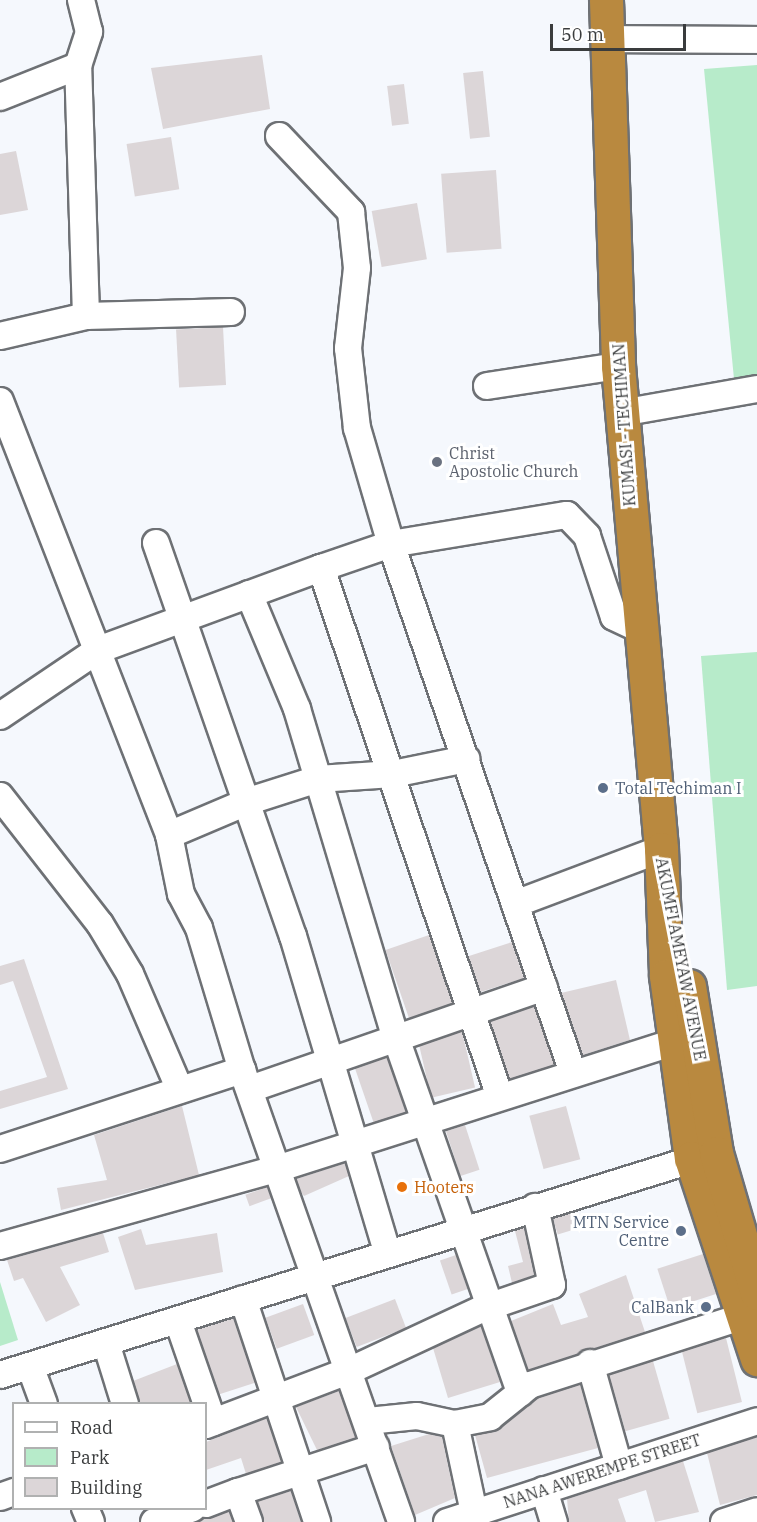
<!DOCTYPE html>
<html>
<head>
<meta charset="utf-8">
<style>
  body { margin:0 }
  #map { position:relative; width:757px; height:1522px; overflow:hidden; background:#f5f8fd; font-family:"IBM Plex Serif",serif }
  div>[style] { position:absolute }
  .green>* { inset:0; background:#b7ebca }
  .building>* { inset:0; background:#dcd6d8; transform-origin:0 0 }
  .roads { filter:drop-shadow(2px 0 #6e7175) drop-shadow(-2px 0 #6e7175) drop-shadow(0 2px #6e7175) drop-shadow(0 -2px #6e7175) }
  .minor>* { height:26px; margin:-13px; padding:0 13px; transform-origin:13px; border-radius:13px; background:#fff }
  .highway>* { height:33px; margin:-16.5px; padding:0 16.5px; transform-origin:16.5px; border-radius:16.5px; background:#b9893f }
  .dots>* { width:16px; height:16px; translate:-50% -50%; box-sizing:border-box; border:3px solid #fff; border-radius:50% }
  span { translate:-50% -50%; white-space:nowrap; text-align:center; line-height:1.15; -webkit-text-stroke:6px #fff; paint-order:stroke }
  .street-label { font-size:16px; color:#3a3c3d }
  .worship-label { font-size:16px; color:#5b616d }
  .left { translate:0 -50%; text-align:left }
  .service-label { font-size:16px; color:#4e5e75 }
  .right { translate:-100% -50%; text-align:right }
  .food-label { font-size:16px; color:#c56008 }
  .legend { position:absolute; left:12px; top:1402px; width:195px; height:108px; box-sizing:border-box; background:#fff; border:2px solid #b0b1b1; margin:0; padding:8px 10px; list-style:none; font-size:18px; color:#3a3c3d }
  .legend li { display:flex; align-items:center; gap:12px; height:30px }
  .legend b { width:30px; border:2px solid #b0b1b1 }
  .scale { position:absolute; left:550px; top:24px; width:136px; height:27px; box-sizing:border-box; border:3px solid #3a3c3d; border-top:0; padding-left:8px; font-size:18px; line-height:21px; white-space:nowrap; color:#3a3c3d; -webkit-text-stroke:4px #fff; paint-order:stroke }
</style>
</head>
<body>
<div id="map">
  <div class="green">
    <div style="clip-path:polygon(757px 65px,757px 375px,734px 379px,704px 69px)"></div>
    <div style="clip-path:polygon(757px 652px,757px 986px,727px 990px,701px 656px)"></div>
    <div style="clip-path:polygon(0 1282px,18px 1340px,0 1346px)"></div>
  </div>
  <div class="building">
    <div style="clip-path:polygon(262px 55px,270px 109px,163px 129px,151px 68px)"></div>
    <div style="left:483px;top:71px;width:66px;height:20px;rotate:84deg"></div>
    <div style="left:404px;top:84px;width:40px;height:17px;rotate:83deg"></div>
    <div style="left:171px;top:137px;width:53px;height:45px;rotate:81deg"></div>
    <div style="clip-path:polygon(16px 151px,28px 210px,0 215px,0 154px)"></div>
    <div style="left:496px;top:170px;width:79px;height:55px;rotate:86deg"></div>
    <div style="left:417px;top:203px;width:57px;height:46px;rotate:80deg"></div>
    <div style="left:223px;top:327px;width:58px;height:47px;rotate:87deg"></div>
    <div style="left:429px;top:935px;width:72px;height:46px;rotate:71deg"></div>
    <div style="left:512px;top:942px;width:38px;height:46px;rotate:72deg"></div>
    <div style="clip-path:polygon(24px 959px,68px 1089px,0 1109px,0 1091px,47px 1077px,13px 981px,0 985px,0 966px)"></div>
    <div style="clip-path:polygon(616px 980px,630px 1040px,583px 1055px,561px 993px)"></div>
    <div style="left:534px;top:1006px;width:62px;height:47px;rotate:71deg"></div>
    <div style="left:462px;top:1031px;width:58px;height:45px;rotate:77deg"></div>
    <div style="left:387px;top:1057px;width:58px;height:34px;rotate:71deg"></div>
    <div style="clip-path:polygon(182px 1106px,199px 1175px,61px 1210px,57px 1188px,107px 1180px,94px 1135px)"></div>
    <div style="left:566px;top:1106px;width:55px;height:38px;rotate:75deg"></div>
    <div style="left:465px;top:1125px;width:47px;height:20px;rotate:72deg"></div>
    <div style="clip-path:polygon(345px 1163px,349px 1176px,304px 1196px,301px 1192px,296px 1179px)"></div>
    <div style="left:267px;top:1187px;width:12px;height:23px;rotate:70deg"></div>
    <div style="left:570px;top:1213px;width:17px;height:18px;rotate:73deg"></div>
    <div style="clip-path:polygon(524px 1228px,534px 1275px,512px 1283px,508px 1266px,523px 1262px,515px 1231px)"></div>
    <div style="clip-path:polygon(141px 1229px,146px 1245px,217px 1233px,223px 1272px,135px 1290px,118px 1237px)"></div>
    <div style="clip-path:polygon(103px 1233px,109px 1252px,60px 1267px,80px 1305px,46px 1322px,23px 1278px,14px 1281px,7px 1260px)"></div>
    <div style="left:703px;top:1254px;width:42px;height:48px;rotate:72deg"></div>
    <div style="left:456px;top:1255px;width:36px;height:17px;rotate:71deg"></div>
    <div style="clip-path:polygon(626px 1275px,645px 1332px,528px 1370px,511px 1321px,553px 1304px,561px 1325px,588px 1317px,579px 1294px)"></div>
    <div style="left:395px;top:1299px;width:31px;height:53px;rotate:69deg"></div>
    <div style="left:303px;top:1304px;width:33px;height:40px;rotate:70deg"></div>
    <div style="left:234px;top:1318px;width:68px;height:39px;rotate:72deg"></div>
    <div style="clip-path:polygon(481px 1326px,500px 1382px,448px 1398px,433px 1348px)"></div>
    <div style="left:726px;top:1338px;width:66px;height:46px;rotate:76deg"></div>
    <div style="left:653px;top:1361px;width:60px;height:46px;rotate:74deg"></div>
    <div style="clip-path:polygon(177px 1364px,191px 1404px,140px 1404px,133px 1381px)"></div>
    <div style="clip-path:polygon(580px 1384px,598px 1448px,487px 1478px,475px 1435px,499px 1429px,537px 1398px)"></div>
    <div style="clip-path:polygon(339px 1391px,356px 1438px,317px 1450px,296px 1407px)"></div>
    <div style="clip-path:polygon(267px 1418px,281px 1462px,246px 1474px,241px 1458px,206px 1470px,206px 1442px)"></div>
    <div style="clip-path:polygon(429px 1434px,442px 1437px,455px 1498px,415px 1515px,391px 1446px)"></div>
    <div style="clip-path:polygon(757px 1437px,757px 1495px,720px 1505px,707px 1453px)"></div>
    <div style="clip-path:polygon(683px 1461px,699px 1512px,655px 1522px,646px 1490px,618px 1499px,626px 1522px,569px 1522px,567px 1499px)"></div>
    <div style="clip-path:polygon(291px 1491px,301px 1522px,264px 1522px,257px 1501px)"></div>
    <div style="clip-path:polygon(229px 1511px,233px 1522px,198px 1522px,203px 1519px)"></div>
  </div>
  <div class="roads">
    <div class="minor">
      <div style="left:606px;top:39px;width:151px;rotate:0.4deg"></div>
      <div style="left:0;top:97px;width:84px;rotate:-21.7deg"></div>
      <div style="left:279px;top:136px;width:105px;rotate:46.5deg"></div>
      <div style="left:351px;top:212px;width:56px;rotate:83.9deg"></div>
      <div style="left:357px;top:268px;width:81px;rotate:96.4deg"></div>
      <div style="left:348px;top:348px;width:81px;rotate:83.6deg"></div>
      <div style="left:357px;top:428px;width:121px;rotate:73.7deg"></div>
      <div style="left:391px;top:544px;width:559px;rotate:71.01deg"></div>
      <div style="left:86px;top:316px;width:145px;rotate:-1.6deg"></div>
      <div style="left:0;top:336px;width:88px;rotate:-13.1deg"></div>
      <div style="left:86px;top:316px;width:250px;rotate:-91.8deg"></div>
      <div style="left:78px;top:66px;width:36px;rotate:-72deg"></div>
      <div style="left:89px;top:32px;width:33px;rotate:-104deg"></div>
      <div style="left:487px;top:386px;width:133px;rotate:-8.7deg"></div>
      <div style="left:0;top:401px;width:466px;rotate:68.7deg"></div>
      <div style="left:169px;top:835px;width:60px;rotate:78.5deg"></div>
      <div style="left:181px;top:894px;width:38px;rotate:62deg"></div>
      <div style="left:199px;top:928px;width:148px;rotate:73.2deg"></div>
      <div style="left:242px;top:1070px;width:479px;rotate:70.6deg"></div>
      <div style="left:621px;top:413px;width:138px;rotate:-10deg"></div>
      <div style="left:156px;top:543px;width:416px;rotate:70.8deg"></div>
      <div style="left:293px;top:936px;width:332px;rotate:73.4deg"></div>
      <div style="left:321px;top:568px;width:558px;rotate:71.31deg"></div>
      <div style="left:249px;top:594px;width:125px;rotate:67.3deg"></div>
      <div style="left:297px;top:709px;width:344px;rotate:73.3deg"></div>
      <div style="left:396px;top:1038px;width:376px;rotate:70.7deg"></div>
      <div style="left:0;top:716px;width:118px;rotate:-34deg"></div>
      <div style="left:98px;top:650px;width:238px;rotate:-20.2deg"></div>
      <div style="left:321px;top:568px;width:74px;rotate:-18.9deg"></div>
      <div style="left:391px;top:544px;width:178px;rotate:-9.4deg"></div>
      <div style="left:567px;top:515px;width:29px;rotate:46deg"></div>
      <div style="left:587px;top:536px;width:85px;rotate:71.6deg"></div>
      <div style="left:614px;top:617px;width:31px;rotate:25deg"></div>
      <div style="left:0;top:796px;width:162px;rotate:52deg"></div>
      <div style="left:100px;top:924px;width:58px;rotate:59deg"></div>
      <div style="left:130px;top:974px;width:126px;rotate:66.7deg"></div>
      <div style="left:169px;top:835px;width:87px;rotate:-23deg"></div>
      <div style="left:249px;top:801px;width:72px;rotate:-17.7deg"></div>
      <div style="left:318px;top:779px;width:75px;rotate:-3.8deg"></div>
      <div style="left:393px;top:774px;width:75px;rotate:-11.6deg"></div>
      <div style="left:515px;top:904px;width:156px;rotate:-20.6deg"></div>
      <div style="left:250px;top:1089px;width:311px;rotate:-19.1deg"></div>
      <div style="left:0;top:1149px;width:255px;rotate:-18.1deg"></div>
      <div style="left:0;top:1246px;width:291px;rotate:-15.6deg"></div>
      <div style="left:280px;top:1168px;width:414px;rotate:-17.7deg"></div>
      <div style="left:243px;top:1299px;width:235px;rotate:71.6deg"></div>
      <div style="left:178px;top:1321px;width:107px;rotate:70.9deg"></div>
      <div style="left:106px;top:1343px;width:64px;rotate:72.7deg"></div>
      <div style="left:590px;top:1363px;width:107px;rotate:74.3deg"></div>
      <div style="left:30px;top:1366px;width:40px;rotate:69.8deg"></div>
      <div style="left:0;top:1375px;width:740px;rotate:-17.28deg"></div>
      <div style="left:368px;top:1421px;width:49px;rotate:-5.8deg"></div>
      <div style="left:417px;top:1416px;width:39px;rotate:12deg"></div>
      <div style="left:455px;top:1424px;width:36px;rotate:-11deg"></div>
      <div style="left:490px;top:1417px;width:51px;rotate:-38.7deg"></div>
      <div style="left:530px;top:1385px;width:222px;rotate:-17.9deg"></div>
      <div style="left:455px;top:1424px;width:100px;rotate:77.9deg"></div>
      <div style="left:206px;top:1425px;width:155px;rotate:-20.8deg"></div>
      <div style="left:351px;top:1370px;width:145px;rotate:-25deg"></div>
      <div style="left:482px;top:1309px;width:74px;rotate:-18.9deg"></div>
      <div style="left:552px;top:1285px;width:80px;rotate:-102.3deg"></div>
      <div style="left:544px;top:1490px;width:34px;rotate:73deg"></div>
      <div style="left:0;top:1497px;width:15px;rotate:-20deg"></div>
      <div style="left:206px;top:1504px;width:34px;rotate:-21deg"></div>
      <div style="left:85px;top:1508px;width:15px;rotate:67deg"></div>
      <div style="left:154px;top:1522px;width:41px;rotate:-19.7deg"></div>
      <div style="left:249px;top:1522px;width:32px;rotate:-110deg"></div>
      <div style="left:238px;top:1492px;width:145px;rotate:-18.1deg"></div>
      <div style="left:447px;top:1522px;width:326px;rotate:-18deg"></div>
      <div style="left:724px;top:1522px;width:35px;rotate:-18deg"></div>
    </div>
    <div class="highway">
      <div style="left:606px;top:0;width:366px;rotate:88.1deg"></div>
      <div style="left:618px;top:366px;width:485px;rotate:84.9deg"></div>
      <div style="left:661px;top:849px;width:127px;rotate:87.7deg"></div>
      <div style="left:666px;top:976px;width:184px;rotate:82.2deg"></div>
      <div style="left:691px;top:1158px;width:212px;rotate:71.8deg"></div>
      <div style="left:689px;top:986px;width:169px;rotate:80.8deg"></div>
      <div style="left:716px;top:1153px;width:146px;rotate:73.7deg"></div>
    </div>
  </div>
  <div class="dots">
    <div style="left:437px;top:462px;background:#6b7280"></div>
    <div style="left:603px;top:788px;background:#5c6f8a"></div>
    <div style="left:402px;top:1187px;background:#e8710a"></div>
    <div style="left:681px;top:1231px;background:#5c6f8a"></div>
    <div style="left:706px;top:1307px;background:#5c6f8a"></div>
  </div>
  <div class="street-label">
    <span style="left:624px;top:425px;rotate:-94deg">KUMASI - TECHIMAN</span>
    <span style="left:681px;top:959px;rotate:79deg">AKUMFI AMEYAW AVENUE</span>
    <span style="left:602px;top:1471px;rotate:-18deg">NANA AWEREMPE STREET</span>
  </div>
  <div class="worship-label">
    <span class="left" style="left:449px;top:462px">Christ<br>Apostolic Church</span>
  </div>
  <div class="service-label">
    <span class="left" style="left:615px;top:788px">Total Techiman I</span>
    <span class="right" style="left:669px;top:1231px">MTN Service<br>Centre</span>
    <span class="right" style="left:694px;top:1307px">CalBank</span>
  </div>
  <div class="food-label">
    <span class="left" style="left:414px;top:1187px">Hooters</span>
  </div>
  <ul class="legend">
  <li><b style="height:8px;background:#fff"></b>Road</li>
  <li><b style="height:16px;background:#b7ebca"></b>Park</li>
  <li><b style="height:16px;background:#dcd6d8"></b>Building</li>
  </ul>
  <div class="scale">50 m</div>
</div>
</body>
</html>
